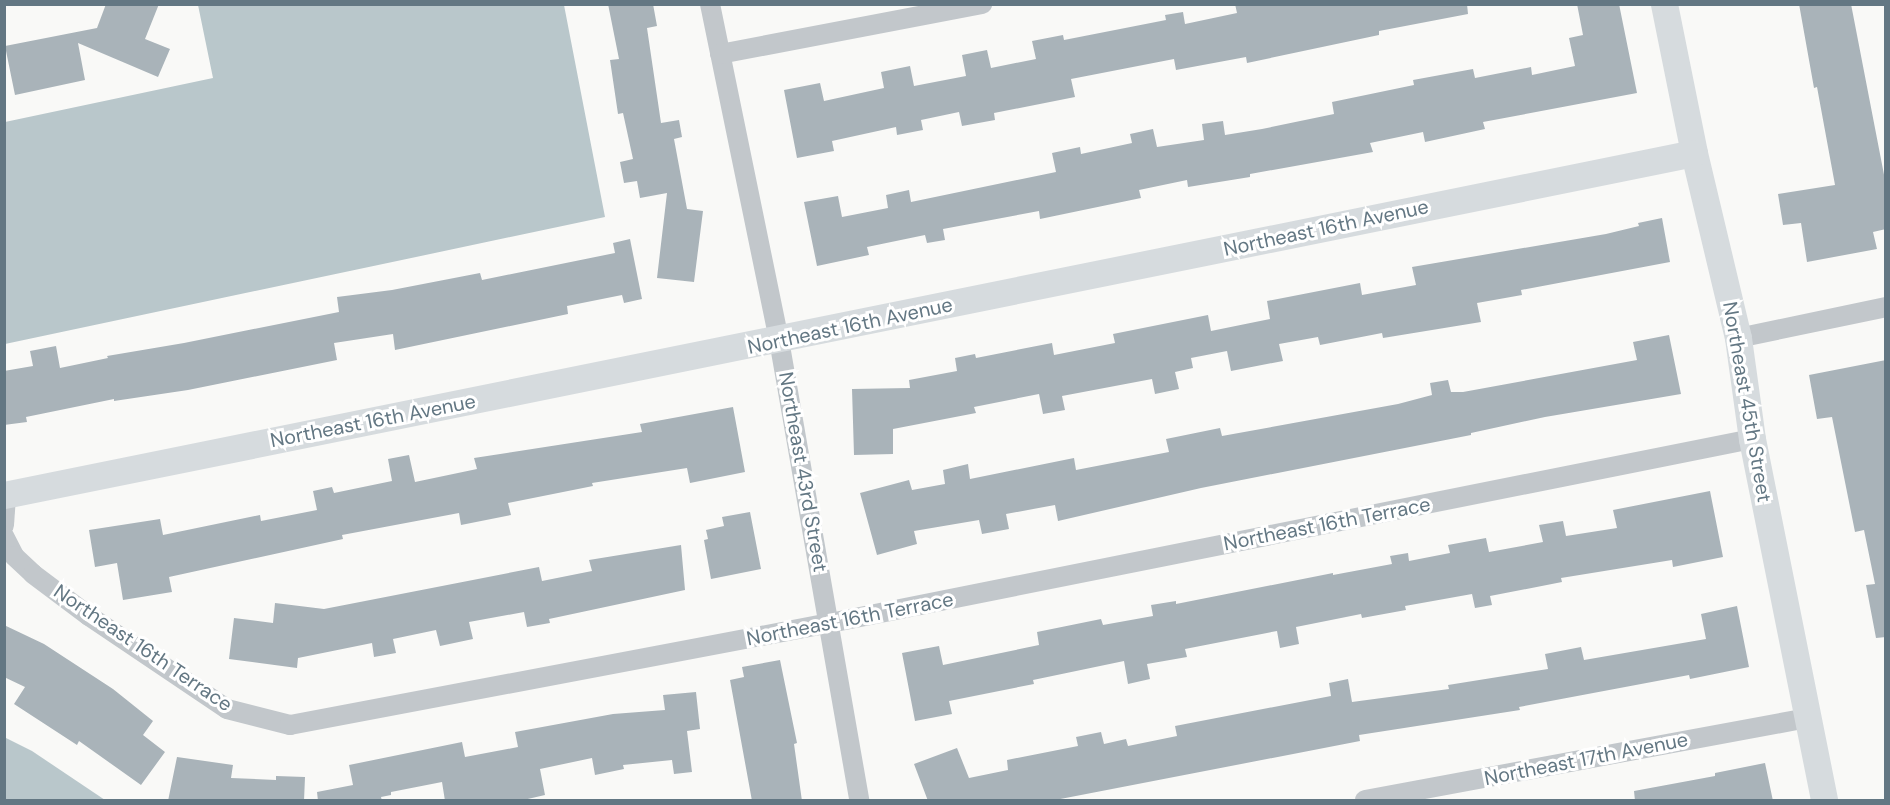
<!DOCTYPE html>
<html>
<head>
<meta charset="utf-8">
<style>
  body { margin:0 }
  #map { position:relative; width:1890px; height:805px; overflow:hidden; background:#f9f9f7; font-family:"DM Sans",sans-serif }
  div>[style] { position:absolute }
  .water>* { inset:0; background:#b9c7cb }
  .building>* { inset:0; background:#a9b3b9 }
  .street>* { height:20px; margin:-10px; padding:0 10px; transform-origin:10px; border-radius:10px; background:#c2c7cb }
  .secondary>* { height:27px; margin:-13.5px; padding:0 13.5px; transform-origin:13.5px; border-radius:13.5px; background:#d6dbde }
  span { translate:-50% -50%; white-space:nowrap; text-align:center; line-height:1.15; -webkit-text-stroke:6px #fff; paint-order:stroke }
  .street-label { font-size:20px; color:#637783 }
  .frame { position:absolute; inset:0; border:6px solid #637783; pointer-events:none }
</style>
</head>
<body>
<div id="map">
  <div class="water">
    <div style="clip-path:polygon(198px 5px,564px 5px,605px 217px,5px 344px,5px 122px,213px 78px)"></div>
    <div style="clip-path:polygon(4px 737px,32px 751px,105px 800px,5px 800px)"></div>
  </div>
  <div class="building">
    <div style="clip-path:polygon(106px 4px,159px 4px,145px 39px,170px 49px,158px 77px,78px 43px,85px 80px,15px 95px,5px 46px,97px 28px)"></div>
    <div style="clip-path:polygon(608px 4px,653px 4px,657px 26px,647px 28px,661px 123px,679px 120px,682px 137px,674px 139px,687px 209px,703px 211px,694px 282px,657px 278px,667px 193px,640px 198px,637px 181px,624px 183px,620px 162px,633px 159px,623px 113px,618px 114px,610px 60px,619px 59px)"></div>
    <div style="clip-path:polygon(1235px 4px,1467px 4px,1468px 14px,1379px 31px,1379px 35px,1247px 63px,1246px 57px,1176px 70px,1174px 59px,1071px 79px,1075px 97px,994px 113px,995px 120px,962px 126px,959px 112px,921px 120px,923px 130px,897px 135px,896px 127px,832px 141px,834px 151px,797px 158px,784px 90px,820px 83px,824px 101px,884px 88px,881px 72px,910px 66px,914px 86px,966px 76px,962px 55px,987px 50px,991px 68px,1036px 59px,1032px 41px,1063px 35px,1064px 40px,1166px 20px,1165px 15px,1183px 12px,1185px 24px,1237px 13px)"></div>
    <div style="clip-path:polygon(1577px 4px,1619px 4px,1637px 93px,1483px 122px,1485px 129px,1425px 142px,1423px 132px,1370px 143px,1373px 152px,1250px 174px,1250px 177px,1188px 187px,1187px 180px,1139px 190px,1141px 198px,1040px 219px,1039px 211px,943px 229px,945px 240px,927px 243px,925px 235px,867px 247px,869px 255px,817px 266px,804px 202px,838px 196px,842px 217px,888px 208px,886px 195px,909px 190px,911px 202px,1056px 172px,1052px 153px,1080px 147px,1081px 154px,1132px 143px,1130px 134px,1153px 129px,1157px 147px,1204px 140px,1202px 124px,1223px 121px,1225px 135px,1262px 129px,1334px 114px,1332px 102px,1414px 85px,1413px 80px,1473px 69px,1475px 78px,1531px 67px,1532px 75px,1575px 66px,1569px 38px,1583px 35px)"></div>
    <div style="clip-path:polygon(1799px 4px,1851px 4px,1886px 185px,1886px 229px,1873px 232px,1877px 249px,1807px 262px,1801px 223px,1783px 225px,1778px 194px,1835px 185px,1817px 87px,1814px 88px)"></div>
    <div style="clip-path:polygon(1662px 218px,1670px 262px,1521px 290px,1522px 295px,1477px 303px,1481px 322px,1383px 338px,1382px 333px,1320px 345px,1318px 337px,1279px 344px,1283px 361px,1231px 371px,1227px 351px,1191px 358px,1193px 368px,1175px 372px,1179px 389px,1155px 394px,1152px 379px,1062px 396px,1065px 410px,1043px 414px,1039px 394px,974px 407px,976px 413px,893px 429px,893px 454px,854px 455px,852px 389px,910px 388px,909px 380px,957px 371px,955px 358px,975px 354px,976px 358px,1052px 343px,1054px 355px,1115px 343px,1113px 334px,1208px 315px,1211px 331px,1270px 319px,1267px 301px,1360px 283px,1362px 295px,1416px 285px,1412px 267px,1606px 234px,1639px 226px,1638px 223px)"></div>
    <div style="clip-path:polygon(630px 239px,642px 299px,624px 303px,622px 295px,567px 306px,568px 314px,395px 350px,393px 334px,334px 343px,337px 360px,188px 390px,114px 401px,114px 399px,26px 417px,27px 422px,4px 425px,4px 371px,33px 366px,30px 351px,56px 346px,60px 368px,108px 358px,107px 356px,184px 343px,339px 312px,337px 297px,392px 290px,480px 273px,482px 280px,615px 253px,613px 243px)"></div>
    <div style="clip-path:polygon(1669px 335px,1681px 394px,1545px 417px,1471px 433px,1471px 435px,1201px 488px,1058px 521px,1055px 505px,1006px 514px,1009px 529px,982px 534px,979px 520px,914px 531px,917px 544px,877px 555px,860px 493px,909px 480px,912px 490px,945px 484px,943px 470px,968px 464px,970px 479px,1074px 458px,1076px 470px,1169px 452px,1166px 439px,1220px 428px,1222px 436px,1398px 404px,1432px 395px,1430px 383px,1448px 380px,1451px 392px,1463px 392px,1637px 360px,1633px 342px)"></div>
    <div style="clip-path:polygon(1886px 360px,1886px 637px,1876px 638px,1866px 585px,1875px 584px,1864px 530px,1855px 532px,1832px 417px,1817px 419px,1809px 375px)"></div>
    <div style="clip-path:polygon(733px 407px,745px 472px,690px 483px,687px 468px,592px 483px,593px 486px,508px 503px,511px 515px,461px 525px,459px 513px,342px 535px,343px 539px,169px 577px,172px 592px,123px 600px,117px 563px,95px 567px,89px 530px,160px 519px,163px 535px,260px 515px,261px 521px,317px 510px,313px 491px,332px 487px,334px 493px,392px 481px,388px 459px,409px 455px,415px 482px,477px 469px,474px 458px,642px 432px,640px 424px)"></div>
    <div style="clip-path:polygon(1710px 491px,1723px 557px,1673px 567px,1672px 560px,1561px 578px,1562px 582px,1490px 596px,1492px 605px,1475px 608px,1472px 594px,1405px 606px,1406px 610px,1362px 618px,1361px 614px,1296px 627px,1299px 644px,1280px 648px,1277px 631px,1185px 649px,1187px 657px,1147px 664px,1150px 679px,1128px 684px,1124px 661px,1033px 680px,1034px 684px,949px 701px,952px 714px,915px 721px,902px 653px,939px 646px,943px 665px,1039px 645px,1037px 632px,1101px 619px,1103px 625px,1153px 616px,1151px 605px,1176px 601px,1176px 604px,1333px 573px,1333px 575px,1392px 564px,1390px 556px,1408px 553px,1409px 561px,1450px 553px,1448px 545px,1486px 538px,1489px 552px,1543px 542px,1539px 525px,1563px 521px,1566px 536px,1617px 528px,1613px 510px)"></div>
    <div style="clip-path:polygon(750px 512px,761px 569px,711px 579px,704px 540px,708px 539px,706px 530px,724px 526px,722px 517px)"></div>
    <div style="clip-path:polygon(681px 545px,685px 590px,549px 619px,550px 623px,527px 627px,524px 612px,469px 622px,473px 639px,440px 646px,436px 630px,393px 639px,396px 653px,374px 657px,372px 643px,298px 658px,297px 668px,229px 659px,234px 618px,273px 623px,275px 603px,324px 609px,539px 567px,542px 581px,592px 571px,589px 560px)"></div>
    <div style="clip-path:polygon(1737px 606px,1749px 667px,1690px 679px,1689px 675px,1519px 707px,1520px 710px,1359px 735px,1360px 741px,1050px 801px,928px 801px,914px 764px,957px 748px,969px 778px,1008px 770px,1007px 760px,1078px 746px,1076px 737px,1101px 732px,1104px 744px,1126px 739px,1128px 746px,1177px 736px,1175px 726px,1331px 696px,1329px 683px,1348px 679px,1352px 702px,1449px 689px,1448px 685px,1548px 669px,1545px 654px,1581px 647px,1584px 660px,1706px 639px,1701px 614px)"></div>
    <div style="clip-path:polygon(4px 625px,44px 644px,113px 689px,153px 721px,143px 735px,165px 752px,141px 785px,79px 741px,77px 745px,14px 704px,25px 687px,4px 677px)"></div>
    <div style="clip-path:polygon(780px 660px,797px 743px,794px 744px,802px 801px,752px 801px,730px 680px,744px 677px,742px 667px)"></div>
    <div style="clip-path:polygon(696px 692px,700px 729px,687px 731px,692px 772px,674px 774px,672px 760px,623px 765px,624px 769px,595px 775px,592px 758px,540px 769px,545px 795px,519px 801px,445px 801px,442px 782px,391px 792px,391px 795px,381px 797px,382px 801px,318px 801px,317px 792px,353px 785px,349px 765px,462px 742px,465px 757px,518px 747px,515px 732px,613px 714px,665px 710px,663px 695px)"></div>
    <div style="clip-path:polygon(177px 757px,233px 765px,231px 778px,276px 780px,276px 776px,305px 777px,304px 801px,168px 801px)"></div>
    <div style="clip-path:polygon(1765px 763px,1773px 801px,1635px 801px,1634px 791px,1715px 776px,1715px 773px)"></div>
  </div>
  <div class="street">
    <div style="left:710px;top:4px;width:343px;rotate:78.4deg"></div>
    <div style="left:779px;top:340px;width:467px;rotate:80.1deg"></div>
    <div style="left:720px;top:54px;width:267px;rotate:-10.8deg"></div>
    <div style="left:1738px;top:338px;width:151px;rotate:-11.8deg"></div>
    <div style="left:4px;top:525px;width:30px;rotate:-86deg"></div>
    <div style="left:4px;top:536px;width:22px;rotate:63deg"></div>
    <div style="left:14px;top:556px;width:26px;rotate:43deg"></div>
    <div style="left:33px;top:574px;width:70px;rotate:36.9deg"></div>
    <div style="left:89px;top:616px;width:166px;rotate:34deg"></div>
    <div style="left:227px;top:709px;width:65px;rotate:14.3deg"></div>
    <div style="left:290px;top:725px;width:550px;rotate:-10.7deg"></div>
    <div style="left:830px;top:623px;width:940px;rotate:-11.29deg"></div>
    <div style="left:1365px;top:800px;width:450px;rotate:-10.5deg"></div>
  </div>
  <div class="secondary">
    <div style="left:1664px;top:4px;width:152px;rotate:78.6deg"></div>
    <div style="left:1694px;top:153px;width:190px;rotate:76.6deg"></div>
    <div style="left:1738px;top:338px;width:102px;rotate:82.1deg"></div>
    <div style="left:1752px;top:439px;width:368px;rotate:78.7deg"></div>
    <div style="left:4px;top:495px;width:1724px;rotate:-11.44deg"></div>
  </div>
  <div class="street-label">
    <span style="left:1326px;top:228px;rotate:-12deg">Northeast 16th Avenue</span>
    <span style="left:850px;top:326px;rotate:-12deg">Northeast 16th Avenue</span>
    <span style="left:1747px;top:402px;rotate:80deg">Northeast 45th Street</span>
    <span style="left:373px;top:421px;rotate:-11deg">Northeast 16th Avenue</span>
    <span style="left:803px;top:472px;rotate:80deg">Northeast 43rd Street</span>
    <span style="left:1327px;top:524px;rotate:-11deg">Northeast 16th Terrace</span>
    <span style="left:850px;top:619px;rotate:-11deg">Northeast 16th Terrace</span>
    <span style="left:143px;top:648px;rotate:34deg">Northeast 16th Terrace</span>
    <span style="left:1586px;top:759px;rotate:-11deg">Northeast 17th Avenue</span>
  </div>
  <div class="frame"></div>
</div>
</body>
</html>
